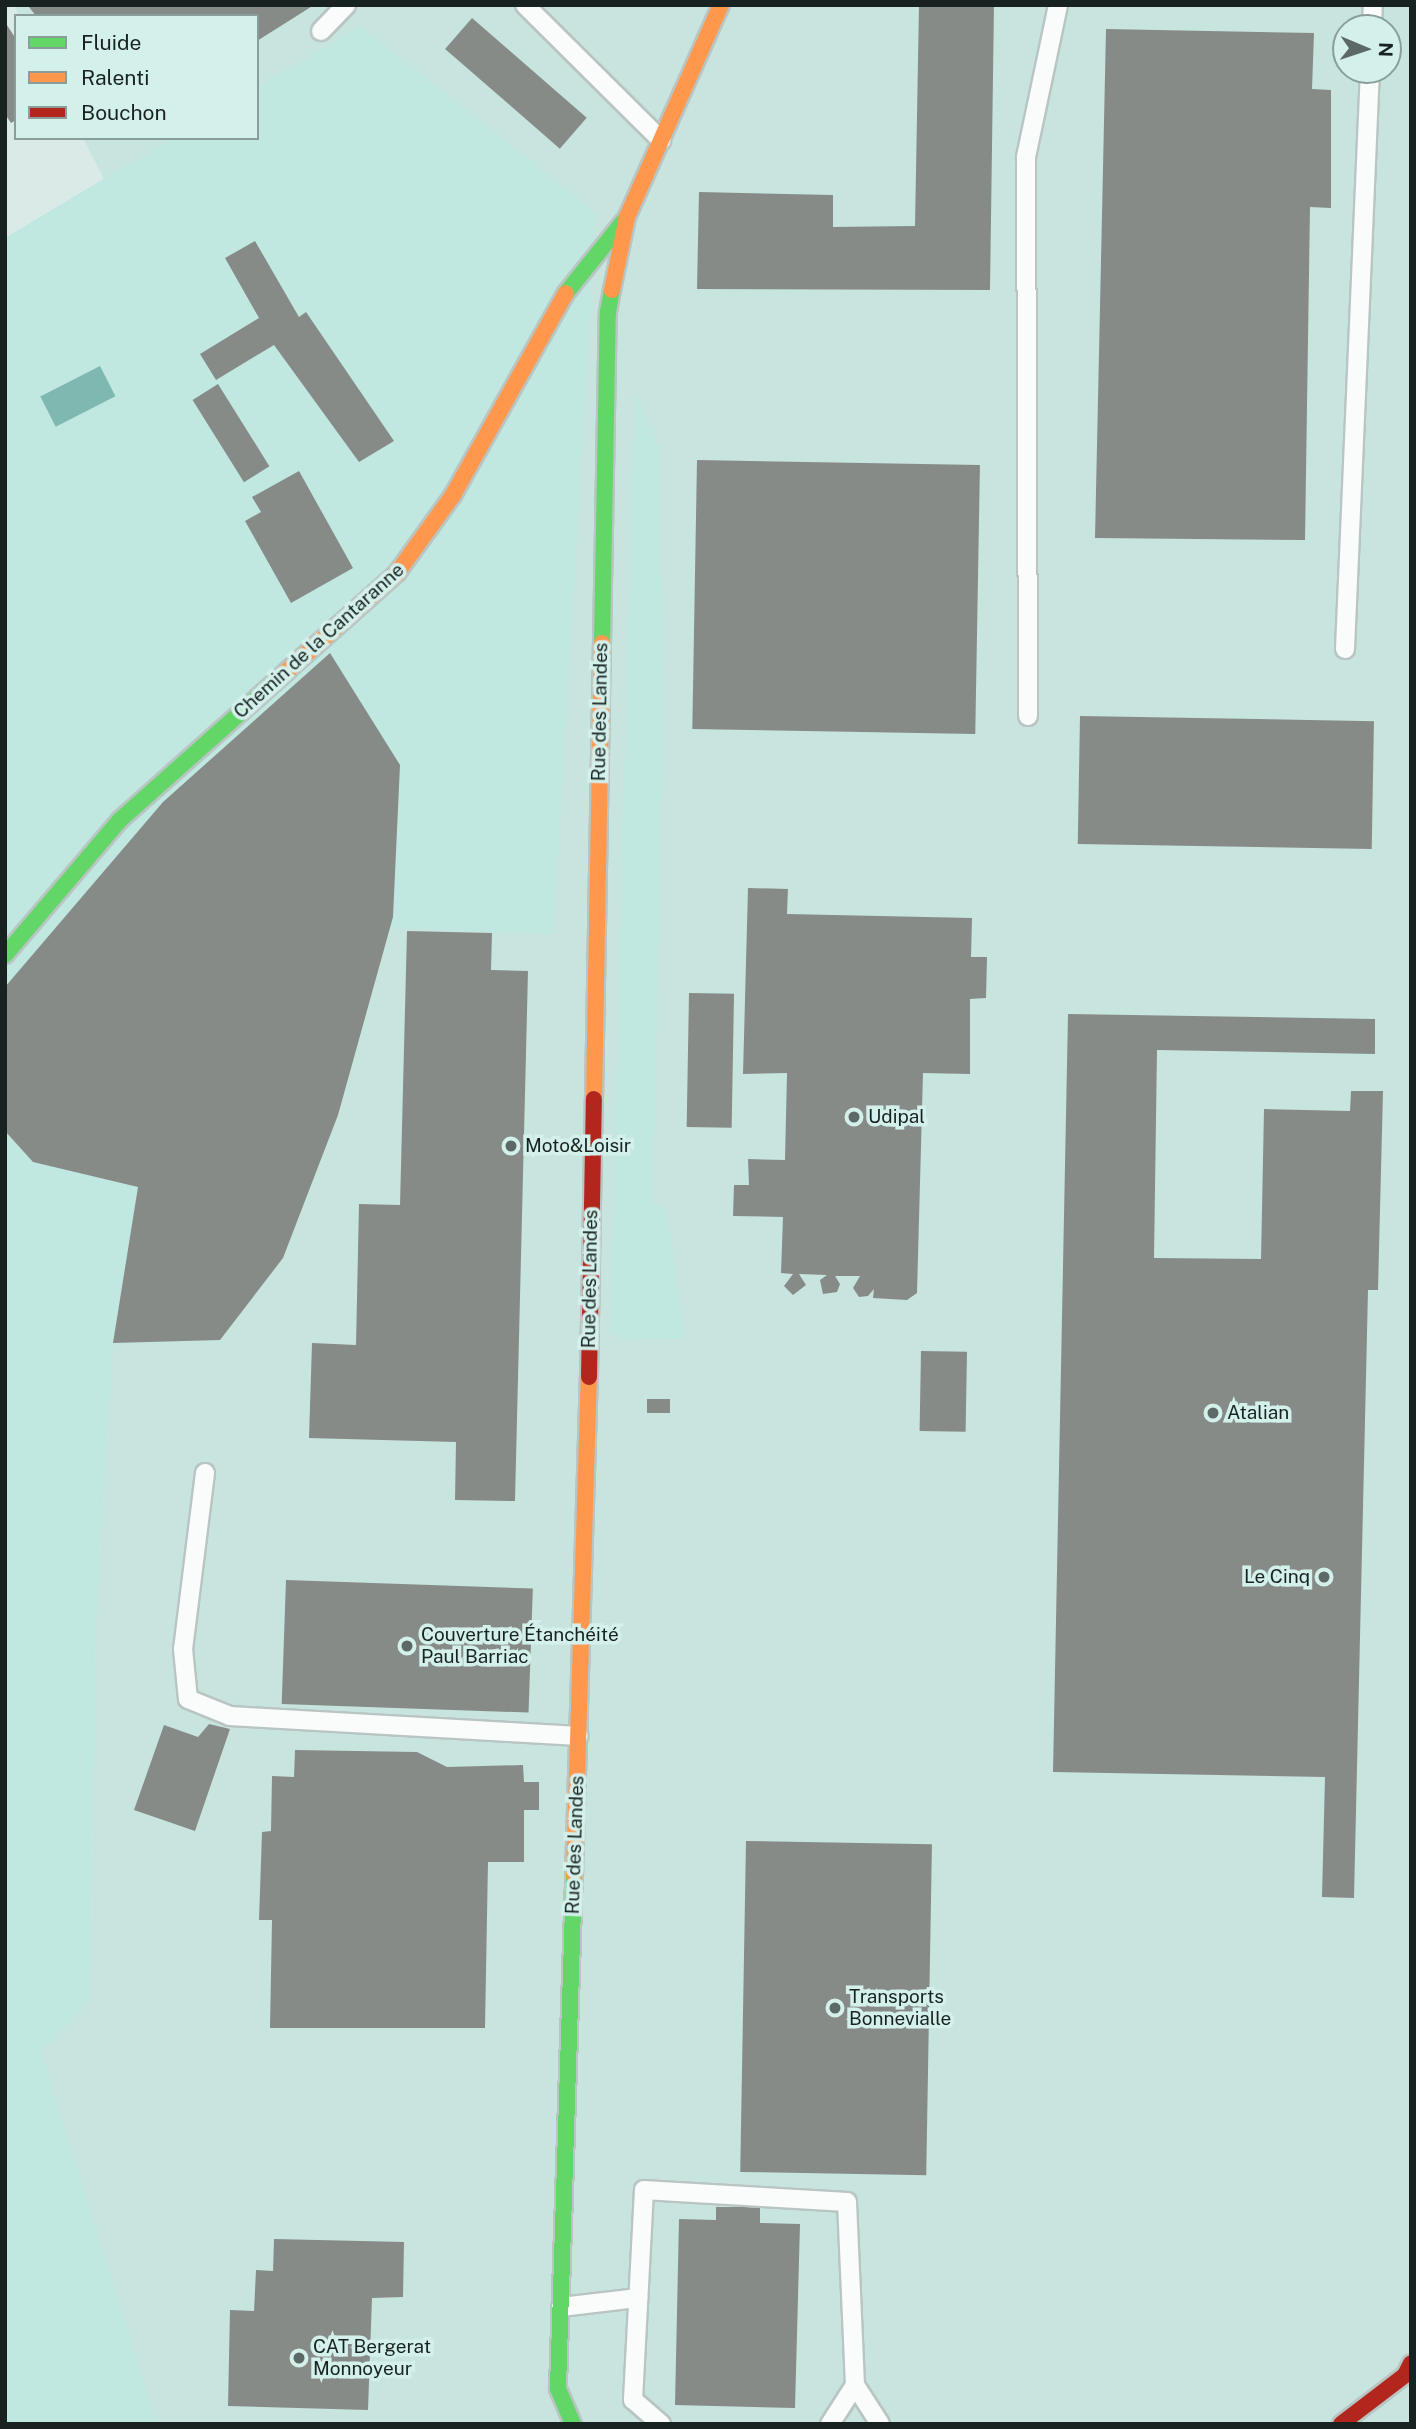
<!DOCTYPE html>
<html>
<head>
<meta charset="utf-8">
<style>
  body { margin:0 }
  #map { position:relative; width:1416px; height:2429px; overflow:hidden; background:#daeae7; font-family:"Public Sans",sans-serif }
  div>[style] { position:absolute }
  .built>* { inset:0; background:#c8e4df }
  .green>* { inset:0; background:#c0e7e0 }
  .water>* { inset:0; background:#7eb8b0; transform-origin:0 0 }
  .building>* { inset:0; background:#878b87; transform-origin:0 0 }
  .roads { filter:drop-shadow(2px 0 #b9c5c3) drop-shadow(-2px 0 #b9c5c3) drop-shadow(0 2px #b9c5c3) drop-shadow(0 -2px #b9c5c3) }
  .lane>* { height:18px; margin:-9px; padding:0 9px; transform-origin:9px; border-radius:9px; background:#f9fcfb }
  .fast>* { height:16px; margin:-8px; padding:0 8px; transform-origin:8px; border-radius:8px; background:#63d668 }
  .slow>* { height:16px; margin:-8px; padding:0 8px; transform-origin:8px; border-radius:8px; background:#ff974d }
  .jam>* { height:16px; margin:-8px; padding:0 8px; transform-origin:8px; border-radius:8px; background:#b3261e }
  .dots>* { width:19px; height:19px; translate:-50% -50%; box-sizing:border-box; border:4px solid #d4f0eb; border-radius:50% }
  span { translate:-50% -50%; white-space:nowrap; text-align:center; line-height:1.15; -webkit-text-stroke:7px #d4f0eb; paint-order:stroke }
  .street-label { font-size:19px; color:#182321 }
  .poi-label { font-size:19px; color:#182321 }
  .left { translate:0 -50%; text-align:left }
  .right { translate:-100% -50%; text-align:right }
  .frame { position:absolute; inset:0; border:7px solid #182321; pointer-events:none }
  .legend { position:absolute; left:14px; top:14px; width:245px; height:126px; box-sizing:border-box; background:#d4f0eb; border:2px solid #899e9a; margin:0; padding:9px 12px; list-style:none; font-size:21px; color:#182321 }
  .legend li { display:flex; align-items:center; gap:14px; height:35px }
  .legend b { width:35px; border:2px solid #899e9a }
  .north { position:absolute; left:1332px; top:14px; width:70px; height:70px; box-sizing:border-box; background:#d4f0eb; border:2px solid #899e9a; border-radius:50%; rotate:92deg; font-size:19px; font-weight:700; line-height:28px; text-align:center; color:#182321 }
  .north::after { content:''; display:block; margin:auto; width:24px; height:32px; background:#5c6966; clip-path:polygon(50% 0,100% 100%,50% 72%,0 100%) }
</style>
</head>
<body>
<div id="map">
  <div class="built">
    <div style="clip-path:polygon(evenodd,14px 5px,1411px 5px,1411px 2424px,157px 2424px,41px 2052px,90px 1999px,96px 1622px,113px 1343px,338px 1115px,388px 928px,360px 26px,257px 87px,257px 16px,19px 16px,14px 5px,1346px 28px,1388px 28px,1388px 70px,1346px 70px,1346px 28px)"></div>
    <div style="clip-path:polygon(83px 138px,172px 138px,104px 179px)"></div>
  </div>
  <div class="green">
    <div style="clip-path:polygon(360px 26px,596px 213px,553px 934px,388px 928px,338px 1115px,283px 1258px,220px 1340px,113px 1343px,96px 1622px,90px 1999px,41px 2052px,157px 2424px,5px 2424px,5px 238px,172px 138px,257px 138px,257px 87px)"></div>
    <div style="clip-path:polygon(634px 392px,659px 448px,664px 702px,652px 1201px,666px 1210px,685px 1338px,623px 1340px,610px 1332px)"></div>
  </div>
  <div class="water">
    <div style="left:100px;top:366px;width:34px;height:67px;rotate:63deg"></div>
  </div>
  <div class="building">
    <div style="clip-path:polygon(314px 5px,257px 41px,257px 16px,36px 16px,29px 7px)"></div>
    <div style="clip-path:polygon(919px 5px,994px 5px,990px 290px,697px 289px,699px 192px,833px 195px,833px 227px,915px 226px)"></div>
    <div style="left:472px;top:18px;width:152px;height:41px;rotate:41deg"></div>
    <div style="clip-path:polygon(5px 22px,16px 39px,16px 120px,11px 123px,5px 114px)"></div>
    <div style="clip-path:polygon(1106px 29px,1314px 33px,1312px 89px,1331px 90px,1331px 208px,1310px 207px,1305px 540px,1095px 538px)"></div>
    <div style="clip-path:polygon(255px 241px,299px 317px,306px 312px,394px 441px,359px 462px,274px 345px,216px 380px,200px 354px,259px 318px,225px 258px)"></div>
    <div style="left:218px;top:384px;width:97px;height:30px;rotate:58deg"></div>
    <div style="left:697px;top:460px;width:283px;height:269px;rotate:1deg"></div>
    <div style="clip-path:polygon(299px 471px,353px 568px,291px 603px,245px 521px,261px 512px,252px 497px)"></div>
    <div style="clip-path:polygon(330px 653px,400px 765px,393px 917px,338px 1115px,283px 1258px,220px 1340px,113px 1343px,138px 1187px,33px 1162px,5px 1131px,5px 987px,163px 802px)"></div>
    <div style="left:1080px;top:716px;width:294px;height:128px;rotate:1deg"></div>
    <div style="clip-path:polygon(748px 888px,788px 889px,787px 914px,972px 918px,971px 957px,987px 957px,986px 998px,970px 999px,970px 1074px,923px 1073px,917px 1293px,907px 1300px,873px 1298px,874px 1289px,868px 1296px,859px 1297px,853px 1288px,860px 1276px,835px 1276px,840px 1284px,837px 1292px,823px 1294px,820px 1280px,827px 1275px,799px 1274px,806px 1285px,793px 1295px,784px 1286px,793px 1274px,781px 1273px,783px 1217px,733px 1216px,734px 1185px,749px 1185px,748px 1159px,785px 1160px,787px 1073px,743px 1074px)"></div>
    <div style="clip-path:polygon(407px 931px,492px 933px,491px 970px,528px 971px,515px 1501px,455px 1500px,456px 1442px,309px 1438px,312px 1343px,356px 1345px,359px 1204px,400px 1205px)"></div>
    <div style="left:689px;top:993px;width:45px;height:134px;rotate:1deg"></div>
    <div style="clip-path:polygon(1068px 1014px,1375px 1019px,1375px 1054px,1157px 1050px,1154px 1258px,1261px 1259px,1264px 1109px,1350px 1111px,1351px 1091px,1383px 1091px,1378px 1290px,1368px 1290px,1354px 1898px,1322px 1897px,1325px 1777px,1053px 1772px)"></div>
    <div style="left:921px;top:1351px;width:46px;height:80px;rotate:1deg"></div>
    <div style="left:647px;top:1399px;width:23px;height:14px"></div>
    <div style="left:286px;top:1580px;width:247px;height:124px;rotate:2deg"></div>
    <div style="clip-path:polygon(209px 1724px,230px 1729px,195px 1831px,134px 1810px,164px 1725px,198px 1737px)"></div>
    <div style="clip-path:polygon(295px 1750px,417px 1752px,447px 1767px,523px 1765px,524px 1782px,539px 1782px,539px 1810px,524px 1810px,524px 1862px,488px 1862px,485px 2028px,270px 2028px,272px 1920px,259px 1920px,262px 1832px,271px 1831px,272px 1776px,294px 1777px)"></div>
    <div style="left:746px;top:1841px;width:186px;height:331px;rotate:1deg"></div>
    <div style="clip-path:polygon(716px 2207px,760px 2207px,760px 2223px,800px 2224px,795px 2408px,675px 2405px,679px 2219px,716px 2220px)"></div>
    <div style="clip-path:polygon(274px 2239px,404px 2242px,403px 2297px,372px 2298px,368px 2410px,228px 2406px,230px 2310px,254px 2311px,256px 2270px,273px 2271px)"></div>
  </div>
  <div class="roads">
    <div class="lane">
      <div style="left:525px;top:5px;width:192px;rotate:44.8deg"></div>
      <div style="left:1372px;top:28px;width:23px;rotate:-88deg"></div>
      <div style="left:321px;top:31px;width:36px;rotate:-46deg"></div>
      <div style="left:1345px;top:649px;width:580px;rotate:-87.53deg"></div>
      <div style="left:1028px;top:716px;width:559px;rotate:-90.2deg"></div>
      <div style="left:1026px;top:157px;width:155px;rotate:-78.1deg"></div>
      <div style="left:205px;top:1473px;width:177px;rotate:97.1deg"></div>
      <div style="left:183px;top:1649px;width:50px;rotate:84.3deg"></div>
      <div style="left:188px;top:1699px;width:45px;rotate:22deg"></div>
      <div style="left:230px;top:1716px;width:349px;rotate:3.3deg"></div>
      <div style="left:561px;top:2307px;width:78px;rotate:-6.7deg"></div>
      <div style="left:661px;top:2424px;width:37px;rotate:-139deg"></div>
      <div style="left:633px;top:2400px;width:210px;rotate:-87deg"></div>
      <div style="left:644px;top:2190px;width:203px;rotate:3.4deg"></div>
      <div style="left:847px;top:2202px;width:183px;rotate:87.5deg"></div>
      <div style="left:855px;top:2385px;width:46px;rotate:57.3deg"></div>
      <div style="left:830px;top:2424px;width:46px;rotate:-57.3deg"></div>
    </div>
    <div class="fast">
      <div style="left:566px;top:293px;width:91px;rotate:-51.2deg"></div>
      <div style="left:602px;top:643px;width:331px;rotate:-89deg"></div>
      <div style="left:608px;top:312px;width:22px;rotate:-80deg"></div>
      <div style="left:5px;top:955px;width:177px;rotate:-49.6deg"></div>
      <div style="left:120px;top:820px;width:224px;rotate:-41.7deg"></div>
      <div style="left:573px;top:2424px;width:39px;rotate:-113deg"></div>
      <div style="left:558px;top:2388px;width:512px;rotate:-88.21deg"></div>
    </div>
    <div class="slow">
      <div style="left:612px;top:290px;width:75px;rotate:-78.4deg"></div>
      <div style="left:627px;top:217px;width:232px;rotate:-66.1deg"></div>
      <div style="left:287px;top:671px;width:147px;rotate:-41.7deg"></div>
      <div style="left:397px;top:573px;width:96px;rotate:-54.3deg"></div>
      <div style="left:453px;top:495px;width:231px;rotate:-60.8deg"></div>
      <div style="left:594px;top:1099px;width:456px;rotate:-89deg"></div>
      <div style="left:574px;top:1876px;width:499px;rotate:-88.3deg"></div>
    </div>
    <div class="jam">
      <div style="left:589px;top:1377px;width:278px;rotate:-89deg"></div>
      <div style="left:1341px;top:2424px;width:81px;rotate:-37.4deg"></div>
      <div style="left:1405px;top:2375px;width:13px;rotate:-63deg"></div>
    </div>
  </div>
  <div class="dots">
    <div style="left:854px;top:1117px;background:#5c6966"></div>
    <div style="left:511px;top:1146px;background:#5c6966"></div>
    <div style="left:1213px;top:1413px;background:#5c6966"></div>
    <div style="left:1324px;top:1577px;background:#5c6966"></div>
    <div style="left:407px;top:1646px;background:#5c6966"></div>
    <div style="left:835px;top:2008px;background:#5c6966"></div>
    <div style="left:299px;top:2358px;background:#5c6966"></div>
  </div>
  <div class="street-label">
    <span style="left:319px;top:641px;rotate:-42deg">Chemin de la Cantaranne</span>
    <span style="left:600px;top:712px;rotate:-89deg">Rue des Landes</span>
    <span style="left:590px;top:1279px;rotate:-89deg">Rue des Landes</span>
    <span style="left:575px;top:1845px;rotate:-88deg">Rue des Landes</span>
  </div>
  <div class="poi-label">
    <span class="left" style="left:868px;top:1117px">Udipal</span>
    <span class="left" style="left:525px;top:1146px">Moto&amp;Loisir</span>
    <span class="left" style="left:1227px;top:1413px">Atalian</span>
    <span class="right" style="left:1310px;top:1577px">Le Cinq</span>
    <span class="left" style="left:421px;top:1646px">Couverture Étanchéité<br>Paul Barriac</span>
    <span class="left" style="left:849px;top:2008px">Transports<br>Bonnevialle</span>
    <span class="left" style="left:313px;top:2358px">CAT Bergerat<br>Monnoyeur</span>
  </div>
  <div class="frame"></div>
  <ul class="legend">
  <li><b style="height:9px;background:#63d668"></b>Fluide</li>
  <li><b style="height:9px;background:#ff974d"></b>Ralenti</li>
  <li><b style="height:9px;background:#b3261e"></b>Bouchon</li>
  </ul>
  <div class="north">N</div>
</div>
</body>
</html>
